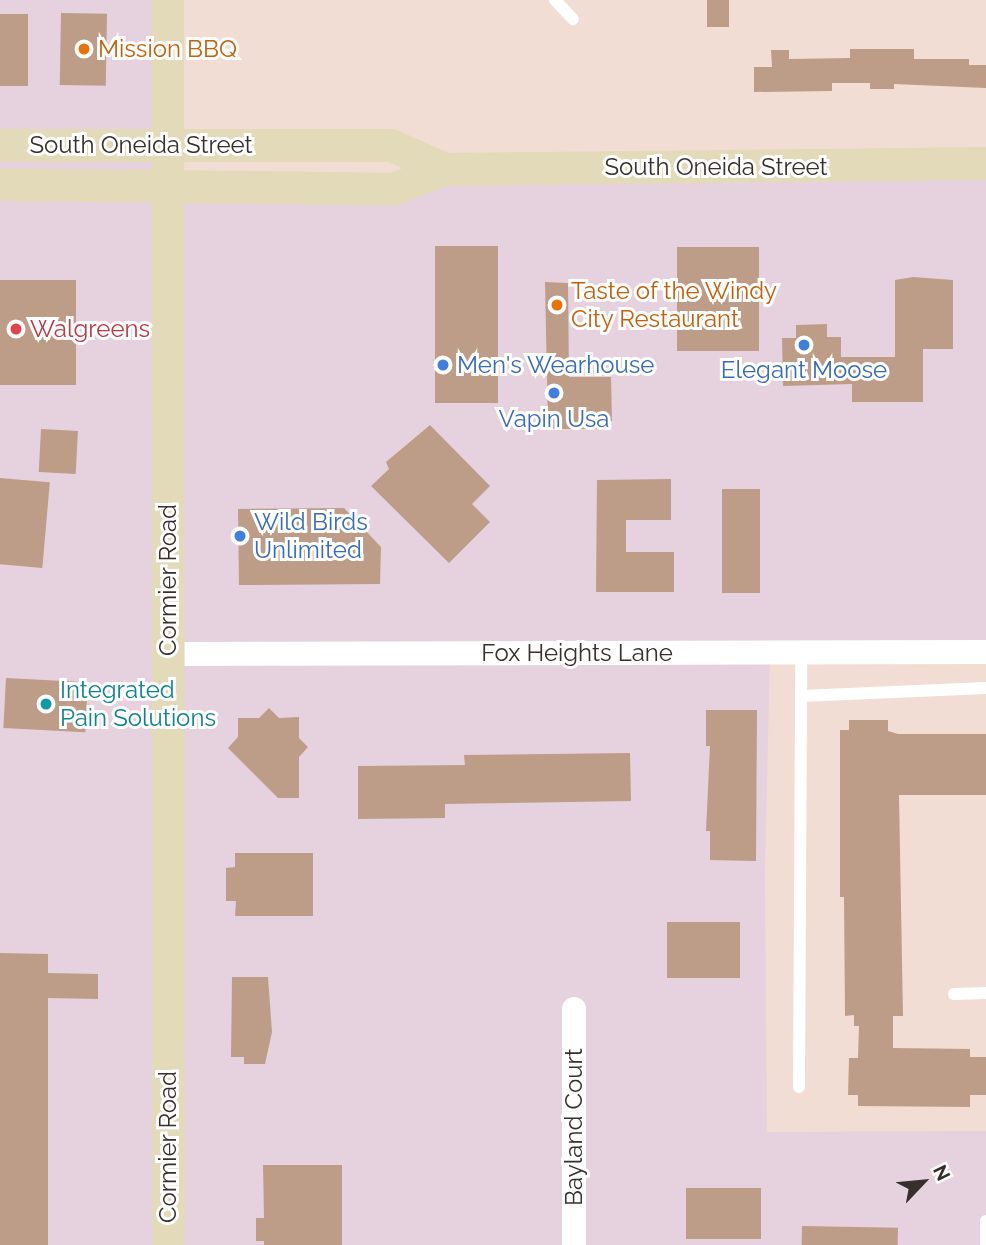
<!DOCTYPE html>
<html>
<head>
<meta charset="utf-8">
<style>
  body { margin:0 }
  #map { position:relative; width:986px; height:1245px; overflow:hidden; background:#f2ddd4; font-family:Raleway,sans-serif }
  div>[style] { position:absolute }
  .commercial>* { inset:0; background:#e6d1de }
  .building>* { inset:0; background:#bd9d88; transform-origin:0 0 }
  .lane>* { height:12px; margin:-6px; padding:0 6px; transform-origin:6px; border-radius:6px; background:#fff }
  .street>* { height:24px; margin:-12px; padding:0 12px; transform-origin:12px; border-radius:12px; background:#fff }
  .secondary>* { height:33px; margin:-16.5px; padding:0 16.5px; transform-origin:16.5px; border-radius:16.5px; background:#e3daba }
  .dots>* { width:19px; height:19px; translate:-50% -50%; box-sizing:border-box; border:4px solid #fff; border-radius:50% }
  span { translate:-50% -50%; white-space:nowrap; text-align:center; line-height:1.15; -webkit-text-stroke:6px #fff; paint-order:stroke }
  .food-label { font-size:24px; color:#c56008 }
  .left { translate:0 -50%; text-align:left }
  .street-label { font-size:24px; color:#372f2b }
  .health-label { font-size:24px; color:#be3a42 }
  .shop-label { font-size:24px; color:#366cbe }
  .culture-label { font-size:24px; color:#0d838f }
  .north { position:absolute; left:888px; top:1147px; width:70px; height:70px; -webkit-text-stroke:5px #fff; paint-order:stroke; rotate:64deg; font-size:19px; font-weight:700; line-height:28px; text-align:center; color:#372f2b }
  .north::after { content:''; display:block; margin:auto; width:24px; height:32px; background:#372f2b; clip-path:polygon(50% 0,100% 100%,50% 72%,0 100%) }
</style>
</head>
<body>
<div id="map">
  <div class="commercial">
    <div style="clip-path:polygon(0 0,167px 0,167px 186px,392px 189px,445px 169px,986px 163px,986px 652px,770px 652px,765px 872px,767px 1132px,986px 1131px,986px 1245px,0 1245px)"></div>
  </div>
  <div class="building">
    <div style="left:707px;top:0;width:22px;height:27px"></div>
    <div style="left:61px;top:13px;width:46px;height:72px;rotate:1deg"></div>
    <div style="left:0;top:14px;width:28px;height:72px"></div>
    <div style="clip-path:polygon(850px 49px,914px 49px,914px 59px,969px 59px,969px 65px,986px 65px,986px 88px,894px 84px,894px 89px,870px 89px,870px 83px,832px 83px,832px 91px,754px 92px,754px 67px,772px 67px,771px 50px,789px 50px,789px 59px,850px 58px)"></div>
    <div style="left:498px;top:246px;width:157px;height:63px;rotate:90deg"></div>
    <div style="left:677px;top:247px;width:82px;height:104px"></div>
    <div style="clip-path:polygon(913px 277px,953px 280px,953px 349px,923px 349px,923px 402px,852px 402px,852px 384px,783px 386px,782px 338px,796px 338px,796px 325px,827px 324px,827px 337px,841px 337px,841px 357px,895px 357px,895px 280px)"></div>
    <div style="left:0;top:280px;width:76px;height:105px"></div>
    <div style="clip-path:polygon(545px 282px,568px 283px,569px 377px,611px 377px,612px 421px,601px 421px,602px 429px,548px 429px)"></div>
    <div style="clip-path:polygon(430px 425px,490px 486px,472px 504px,490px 522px,449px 563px,371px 486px,389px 469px,386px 462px)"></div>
    <div style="left:41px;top:429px;width:37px;height:43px;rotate:3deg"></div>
    <div style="left:0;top:478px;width:50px;height:86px;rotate:5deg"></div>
    <div style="clip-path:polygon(671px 479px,671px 520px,626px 520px,626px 552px,674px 552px,674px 592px,596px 592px,597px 480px)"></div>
    <div style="left:722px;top:489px;width:38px;height:104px"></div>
    <div style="clip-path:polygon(344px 508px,381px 547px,380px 584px,239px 585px,238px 509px)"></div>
    <div style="left:6px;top:678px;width:82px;height:50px;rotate:3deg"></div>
    <div style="clip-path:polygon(269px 708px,279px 718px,299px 717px,299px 738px,308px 747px,299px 757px,299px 798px,278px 798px,228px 748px,238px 737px,238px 718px,259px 718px)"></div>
    <div style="clip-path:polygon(706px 710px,757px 710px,756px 861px,710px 860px,710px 831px,706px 831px,710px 746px,706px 746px)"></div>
    <div style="clip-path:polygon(849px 720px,888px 720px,888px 731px,898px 734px,986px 734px,986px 795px,899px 795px,903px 1016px,893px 1016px,893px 1048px,970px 1049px,970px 1057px,986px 1057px,986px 1095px,970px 1095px,970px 1107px,858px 1106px,858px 1095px,848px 1095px,849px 1058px,858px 1058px,859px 1026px,854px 1026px,854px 1015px,845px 1016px,844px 897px,840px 897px,840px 730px,849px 730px)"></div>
    <div style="clip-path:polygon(630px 753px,631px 801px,445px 804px,445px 818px,358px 819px,358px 766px,465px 765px,464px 755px)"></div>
    <div style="clip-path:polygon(235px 853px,313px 853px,313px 916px,235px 916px,236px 901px,226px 901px,226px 868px,235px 867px)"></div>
    <div style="left:667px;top:922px;width:73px;height:56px"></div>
    <div style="clip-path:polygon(0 953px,48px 954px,48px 973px,98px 974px,98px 999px,48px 998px,48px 1245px,0 1245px)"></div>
    <div style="clip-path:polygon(232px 977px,268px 977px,272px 1032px,265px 1064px,244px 1064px,244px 1057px,231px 1057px)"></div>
    <div style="clip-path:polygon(263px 1165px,342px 1165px,342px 1245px,264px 1245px,264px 1241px,256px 1241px,256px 1218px,264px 1218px)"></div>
    <div style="left:686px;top:1188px;width:75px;height:51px"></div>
    <div style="left:802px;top:1226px;width:96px;height:19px;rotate:1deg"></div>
  </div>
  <div class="lane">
    <div style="left:555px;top:0;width:26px;rotate:47deg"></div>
    <div style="left:801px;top:696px;width:185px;rotate:-2.5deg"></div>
    <div style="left:954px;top:994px;width:32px;rotate:-2deg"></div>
    <div style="left:799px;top:1087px;width:435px;rotate:-89.7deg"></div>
    <div style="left:986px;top:1245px;width:24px;rotate:-90deg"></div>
  </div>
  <div class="street">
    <div style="left:168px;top:654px;width:818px;rotate:-0.14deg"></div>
    <div style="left:574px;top:1009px;width:236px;rotate:90deg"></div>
  </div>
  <div class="secondary">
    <div style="left:167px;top:0;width:1245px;rotate:89.95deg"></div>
    <div style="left:0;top:145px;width:391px"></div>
    <div style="left:391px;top:145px;width:59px;rotate:24deg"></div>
    <div style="left:0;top:184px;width:392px;rotate:0.7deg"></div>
    <div style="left:392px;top:189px;width:57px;rotate:-20.7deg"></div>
    <div style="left:445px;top:169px;width:541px;rotate:-0.64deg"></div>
  </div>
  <div class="dots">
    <div style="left:84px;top:49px;background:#e8710a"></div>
    <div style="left:557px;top:305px;background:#e8710a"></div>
    <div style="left:16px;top:329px;background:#e0444e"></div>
    <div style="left:804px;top:345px;background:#3f7fe0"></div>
    <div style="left:443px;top:365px;background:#3f7fe0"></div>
    <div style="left:554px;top:393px;background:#3f7fe0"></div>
    <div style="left:240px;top:536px;background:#3f7fe0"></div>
    <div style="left:46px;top:704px;background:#0f9aa8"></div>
  </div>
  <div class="food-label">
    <span class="left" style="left:98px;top:49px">Mission BBQ</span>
    <span class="left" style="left:571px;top:305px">Taste of the Windy<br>City Restaurant</span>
  </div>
  <div class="street-label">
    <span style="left:141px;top:145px">South Oneida Street</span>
    <span style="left:716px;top:167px">South Oneida Street</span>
    <span style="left:168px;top:580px;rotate:-90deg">Cormier Road</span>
    <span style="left:577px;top:653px">Fox Heights Lane</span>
    <span style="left:574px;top:1127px;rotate:-90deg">Bayland Court</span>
    <span style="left:168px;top:1147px;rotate:-90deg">Cormier Road</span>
  </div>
  <div class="health-label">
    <span class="left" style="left:30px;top:329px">Walgreens</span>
  </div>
  <div class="shop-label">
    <span class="left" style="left:457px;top:365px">Men's Wearhouse</span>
    <span style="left:804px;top:370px">Elegant Moose</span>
    <span style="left:554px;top:419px">Vapin Usa</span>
    <span class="left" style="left:254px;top:536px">Wild Birds<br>Unlimited</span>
  </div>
  <div class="culture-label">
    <span class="left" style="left:60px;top:704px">Integrated<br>Pain Solutions</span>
  </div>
  <div class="north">N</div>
</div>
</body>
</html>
